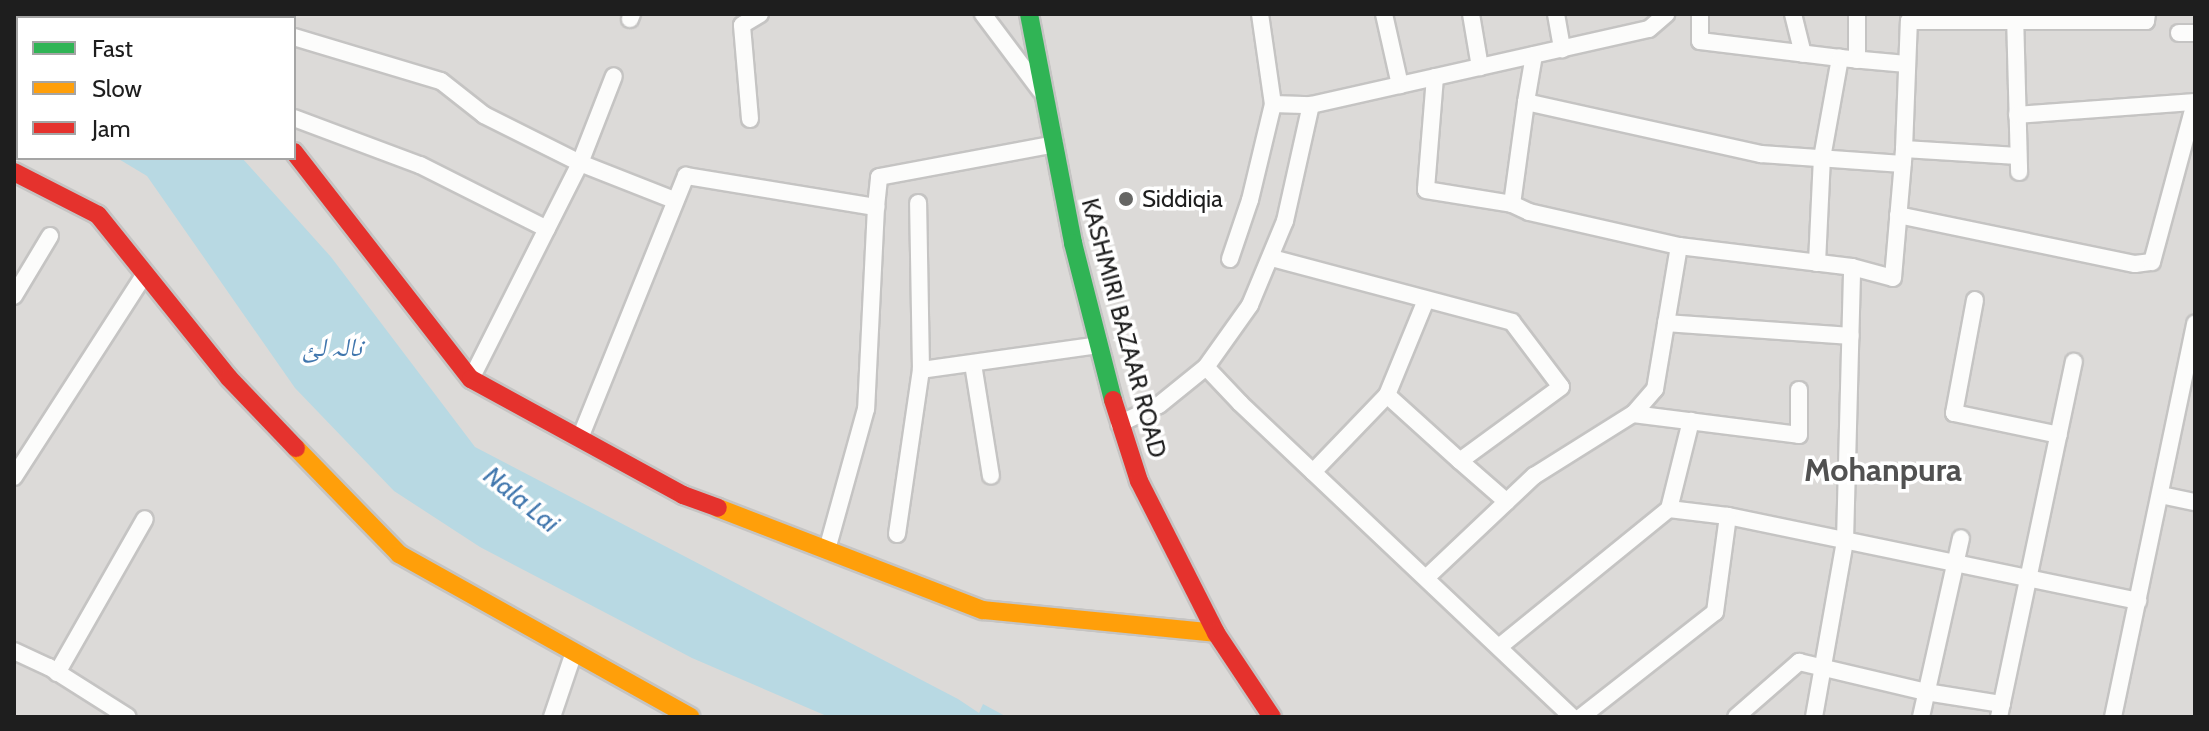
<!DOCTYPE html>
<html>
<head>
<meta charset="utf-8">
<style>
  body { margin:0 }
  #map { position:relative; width:2209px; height:731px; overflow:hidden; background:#edebe7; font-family:Cabin,"Noto Naskh Arabic",sans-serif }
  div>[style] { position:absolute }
  .residential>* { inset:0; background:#dcdad8 }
  .water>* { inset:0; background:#b8d9e3 }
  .roads { filter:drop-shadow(2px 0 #c5c4c3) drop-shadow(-2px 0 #c5c4c3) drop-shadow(0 2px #c5c4c3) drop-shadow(0 -2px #c5c4c3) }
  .street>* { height:16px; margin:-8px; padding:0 8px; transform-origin:8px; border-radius:8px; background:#fcfcfb }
  .fast>* { height:18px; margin:-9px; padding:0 9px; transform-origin:9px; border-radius:9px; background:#30b455 }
  .slow>* { height:18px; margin:-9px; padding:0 9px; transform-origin:9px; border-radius:9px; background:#ff9f0a }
  .jam>* { height:18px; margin:-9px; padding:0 9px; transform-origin:9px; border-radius:9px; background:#e5322d }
  .dots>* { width:22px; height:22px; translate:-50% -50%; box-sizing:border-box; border:4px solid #fff; border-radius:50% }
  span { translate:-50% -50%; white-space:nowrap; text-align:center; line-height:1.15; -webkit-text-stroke:7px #fff; paint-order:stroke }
  .poi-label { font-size:24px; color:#1e1e1e }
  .left { translate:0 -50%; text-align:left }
  .street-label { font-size:24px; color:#1e1e1e }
  .water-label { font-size:26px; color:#4076ad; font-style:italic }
  .district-label { font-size:32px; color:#515151; font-weight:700 }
  .frame { position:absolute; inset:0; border:16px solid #1e1e1e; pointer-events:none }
  .legend { position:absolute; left:16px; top:16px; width:280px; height:144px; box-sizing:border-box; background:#fff; border:2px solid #a5a5a5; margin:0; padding:10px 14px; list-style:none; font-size:24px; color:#1e1e1e }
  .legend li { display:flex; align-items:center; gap:16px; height:40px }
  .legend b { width:40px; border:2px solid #a5a5a5 }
</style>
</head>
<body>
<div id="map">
  <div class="residential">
    <div style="clip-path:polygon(evenodd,14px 14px,2195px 14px,2195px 717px,14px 717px,14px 14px,18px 18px,294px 18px,294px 158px,18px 158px,18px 18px)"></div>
  </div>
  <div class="water">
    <div style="clip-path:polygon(14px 14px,57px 14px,68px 18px,18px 18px,18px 101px,14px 98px)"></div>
    <div style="clip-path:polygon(117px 158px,242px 158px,331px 257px,475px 447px,958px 699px,979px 713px,983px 704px,1007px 717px,829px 717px,692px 658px,480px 547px,394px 491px,295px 388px,147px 176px)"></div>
  </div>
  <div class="roads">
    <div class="street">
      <div style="left:160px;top:14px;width:6px;rotate:45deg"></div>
      <div style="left:983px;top:14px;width:95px;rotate:53.1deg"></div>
      <div style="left:1260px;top:14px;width:91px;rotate:81.8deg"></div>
      <div style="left:1273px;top:104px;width:38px;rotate:2deg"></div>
      <div style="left:1384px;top:14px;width:73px;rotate:77.3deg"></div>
      <div style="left:1471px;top:14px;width:54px;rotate:80.4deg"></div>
      <div style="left:1556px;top:14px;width:36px;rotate:80deg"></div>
      <div style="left:1700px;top:14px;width:27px;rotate:90deg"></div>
      <div style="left:1700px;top:41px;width:141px;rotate:6.9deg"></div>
      <div style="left:1793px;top:14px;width:41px;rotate:76deg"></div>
      <div style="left:1857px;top:14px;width:46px;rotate:90deg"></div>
      <div style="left:2015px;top:14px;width:158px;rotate:88.5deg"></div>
      <div style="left:630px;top:19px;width:5px;rotate:-68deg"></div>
      <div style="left:2179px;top:33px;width:16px"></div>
      <div style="left:294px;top:37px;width:153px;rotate:16.7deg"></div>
      <div style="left:441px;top:81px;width:55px;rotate:38.3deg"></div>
      <div style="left:484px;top:115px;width:107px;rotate:26.6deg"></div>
      <div style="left:580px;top:163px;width:101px;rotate:21.5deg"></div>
      <div style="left:1534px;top:55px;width:48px;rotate:99.7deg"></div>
      <div style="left:1526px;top:102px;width:241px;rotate:12.5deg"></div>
      <div style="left:1761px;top:154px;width:142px;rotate:4deg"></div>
      <div style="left:1435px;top:77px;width:113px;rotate:94.6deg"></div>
      <div style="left:1426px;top:190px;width:87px;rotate:9.2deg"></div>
      <div style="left:1526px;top:102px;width:103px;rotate:97.8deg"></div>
      <div style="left:1512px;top:204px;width:19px;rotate:25deg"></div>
      <div style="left:1529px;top:212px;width:154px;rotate:12.8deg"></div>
      <div style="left:1679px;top:246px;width:174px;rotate:6.9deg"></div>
      <div style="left:2017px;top:115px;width:178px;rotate:-4.2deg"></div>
      <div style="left:294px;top:118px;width:134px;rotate:20.5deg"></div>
      <div style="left:420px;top:165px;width:142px;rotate:26.7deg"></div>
      <div style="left:750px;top:119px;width:94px;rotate:-94.9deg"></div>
      <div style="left:742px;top:25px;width:21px;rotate:-31deg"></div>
      <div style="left:1904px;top:149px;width:114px;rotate:3.5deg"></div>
      <div style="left:876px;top:207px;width:30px;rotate:-84deg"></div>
      <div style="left:879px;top:177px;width:179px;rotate:-10.6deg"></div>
      <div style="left:1898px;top:215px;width:242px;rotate:11.7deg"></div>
      <div style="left:2135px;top:264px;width:17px;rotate:-7deg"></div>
      <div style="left:2152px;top:262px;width:165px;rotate:-74.9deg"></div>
      <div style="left:1679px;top:246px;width:145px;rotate:99.5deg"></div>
      <div style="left:1655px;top:389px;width:33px;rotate:131deg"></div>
      <div style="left:1633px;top:414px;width:167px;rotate:7.2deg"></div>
      <div style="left:1799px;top:435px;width:45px;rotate:-90deg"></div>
      <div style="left:1272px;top:258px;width:248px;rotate:14.9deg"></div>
      <div style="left:1512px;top:322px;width:81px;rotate:53deg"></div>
      <div style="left:1561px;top:387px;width:125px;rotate:143.8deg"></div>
      <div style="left:1460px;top:461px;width:98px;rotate:-137.9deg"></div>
      <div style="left:1387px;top:395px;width:103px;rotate:-67.7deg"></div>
      <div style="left:1230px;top:259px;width:62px;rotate:-71.3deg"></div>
      <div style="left:1250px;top:200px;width:99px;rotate:-76.5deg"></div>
      <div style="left:1817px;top:263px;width:105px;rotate:-87.3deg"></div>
      <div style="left:1822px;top:158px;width:102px;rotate:-79.8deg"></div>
      <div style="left:1840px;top:58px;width:67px;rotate:5.1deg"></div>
      <div style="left:14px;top:296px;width:70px;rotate:-59deg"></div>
      <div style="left:1975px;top:300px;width:115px;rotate:100.5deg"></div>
      <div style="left:1954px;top:413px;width:107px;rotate:11.8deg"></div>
      <div style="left:1666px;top:323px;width:185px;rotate:4deg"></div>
      <div style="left:973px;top:364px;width:113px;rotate:80.9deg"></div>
      <div style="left:1206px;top:367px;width:50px;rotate:46.6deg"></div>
      <div style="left:1240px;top:403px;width:457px;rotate:43.4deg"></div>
      <div style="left:921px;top:370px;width:180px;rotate:-8deg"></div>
      <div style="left:471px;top:379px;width:242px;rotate:-63.2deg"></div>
      <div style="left:580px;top:163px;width:93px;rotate:-68.7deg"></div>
      <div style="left:1119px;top:424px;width:44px;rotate:-25.4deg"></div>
      <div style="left:1159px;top:405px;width:60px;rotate:-39deg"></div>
      <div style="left:1206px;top:367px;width:76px;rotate:-54.6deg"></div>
      <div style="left:1250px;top:305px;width:91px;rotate:-67.4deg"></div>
      <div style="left:1285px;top:221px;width:119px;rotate:-77.4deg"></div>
      <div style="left:1311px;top:105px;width:346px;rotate:-12.7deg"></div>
      <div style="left:1649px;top:29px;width:23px;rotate:-41deg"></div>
      <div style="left:580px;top:438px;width:283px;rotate:-68deg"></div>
      <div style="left:686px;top:176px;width:193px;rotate:9.3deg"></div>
      <div style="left:876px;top:207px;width:202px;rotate:92.8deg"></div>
      <div style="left:866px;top:409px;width:146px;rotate:105.5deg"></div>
      <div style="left:1460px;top:461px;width:62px;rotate:41.1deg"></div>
      <div style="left:1313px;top:472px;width:107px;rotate:-46.1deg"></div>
      <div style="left:14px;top:477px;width:242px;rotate:-57.2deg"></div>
      <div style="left:2161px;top:495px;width:35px;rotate:12deg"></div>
      <div style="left:1669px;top:509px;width:91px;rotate:-76deg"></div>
      <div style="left:1728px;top:516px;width:419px;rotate:11.7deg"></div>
      <div style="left:897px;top:534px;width:166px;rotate:-81.7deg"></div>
      <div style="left:921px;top:370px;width:167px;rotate:-91deg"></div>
      <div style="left:1426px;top:578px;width:149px;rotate:-43.4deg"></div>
      <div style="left:1534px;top:476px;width:117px;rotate:-32.1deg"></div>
      <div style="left:1499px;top:647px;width:219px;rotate:-39.1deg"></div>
      <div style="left:1669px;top:509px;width:59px;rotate:6.8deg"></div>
      <div style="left:1728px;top:516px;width:97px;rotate:97.7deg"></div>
      <div style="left:1715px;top:612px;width:170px;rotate:141.9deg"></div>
      <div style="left:14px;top:651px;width:38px;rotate:25deg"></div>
      <div style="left:49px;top:667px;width:93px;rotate:32.3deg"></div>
      <div style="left:57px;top:673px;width:177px;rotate:-60.3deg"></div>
      <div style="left:552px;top:717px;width:69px;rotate:-71.3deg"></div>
      <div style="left:1736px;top:717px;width:84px;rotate:-41.1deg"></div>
      <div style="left:1799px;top:662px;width:130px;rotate:13.3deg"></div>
      <div style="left:1926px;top:692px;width:77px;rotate:9deg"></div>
      <div style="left:1814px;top:717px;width:179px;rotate:-80deg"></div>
      <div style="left:1845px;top:541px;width:274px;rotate:-88.5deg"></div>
      <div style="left:1852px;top:267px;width:42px;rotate:15deg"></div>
      <div style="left:1893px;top:278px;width:129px;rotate:-85.1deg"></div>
      <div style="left:1904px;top:149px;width:128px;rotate:-87.8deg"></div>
      <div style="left:1909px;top:21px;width:237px"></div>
      <div style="left:2146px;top:21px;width:7px;rotate:-82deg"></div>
      <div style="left:1921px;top:717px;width:183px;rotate:-77.4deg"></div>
      <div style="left:1999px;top:717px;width:363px;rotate:-78.1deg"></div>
      <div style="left:2113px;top:717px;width:402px;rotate:-78.2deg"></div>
    </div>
    <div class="fast">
      <div style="left:1029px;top:14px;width:233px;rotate:79.1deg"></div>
      <div style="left:1073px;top:243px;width:162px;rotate:75.7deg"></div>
    </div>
    <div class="slow">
      <div style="left:296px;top:448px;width:148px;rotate:45.8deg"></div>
      <div style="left:399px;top:554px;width:334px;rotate:29.2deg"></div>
      <div style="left:718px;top:508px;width:284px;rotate:21.1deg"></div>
      <div style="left:983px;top:610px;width:234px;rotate:5.6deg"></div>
    </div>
    <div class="jam">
      <div style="left:294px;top:152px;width:288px;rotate:52.1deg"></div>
      <div style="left:471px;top:379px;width:242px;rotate:28.7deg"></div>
      <div style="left:683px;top:495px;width:37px;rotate:20deg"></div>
      <div style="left:14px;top:172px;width:94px;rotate:27.1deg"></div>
      <div style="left:98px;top:215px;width:209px;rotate:51.2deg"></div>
      <div style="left:229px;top:378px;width:97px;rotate:46.3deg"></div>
      <div style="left:1113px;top:400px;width:85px;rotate:72.2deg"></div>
      <div style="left:1139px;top:481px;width:170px;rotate:63.1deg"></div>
      <div style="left:1216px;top:633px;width:101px;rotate:56.3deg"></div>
    </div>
  </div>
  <div class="dots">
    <div style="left:1126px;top:199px;background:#666664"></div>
  </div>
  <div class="poi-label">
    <span class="left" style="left:1142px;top:199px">Siddiqia</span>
  </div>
  <div class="street-label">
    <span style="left:1124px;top:328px;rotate:75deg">KASHMIRI BAZAAR ROAD</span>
  </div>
  <div class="water-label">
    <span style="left:332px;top:348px">نالہ لئ</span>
    <span style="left:521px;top:500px;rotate:39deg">Nala Lai</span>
  </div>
  <div class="district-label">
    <span style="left:1883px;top:470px">Mohanpura</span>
  </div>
  <div class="frame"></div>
  <ul class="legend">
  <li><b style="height:10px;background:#30b455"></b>Fast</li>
  <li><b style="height:10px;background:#ff9f0a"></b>Slow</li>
  <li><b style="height:10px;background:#e5322d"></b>Jam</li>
  </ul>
</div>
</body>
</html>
